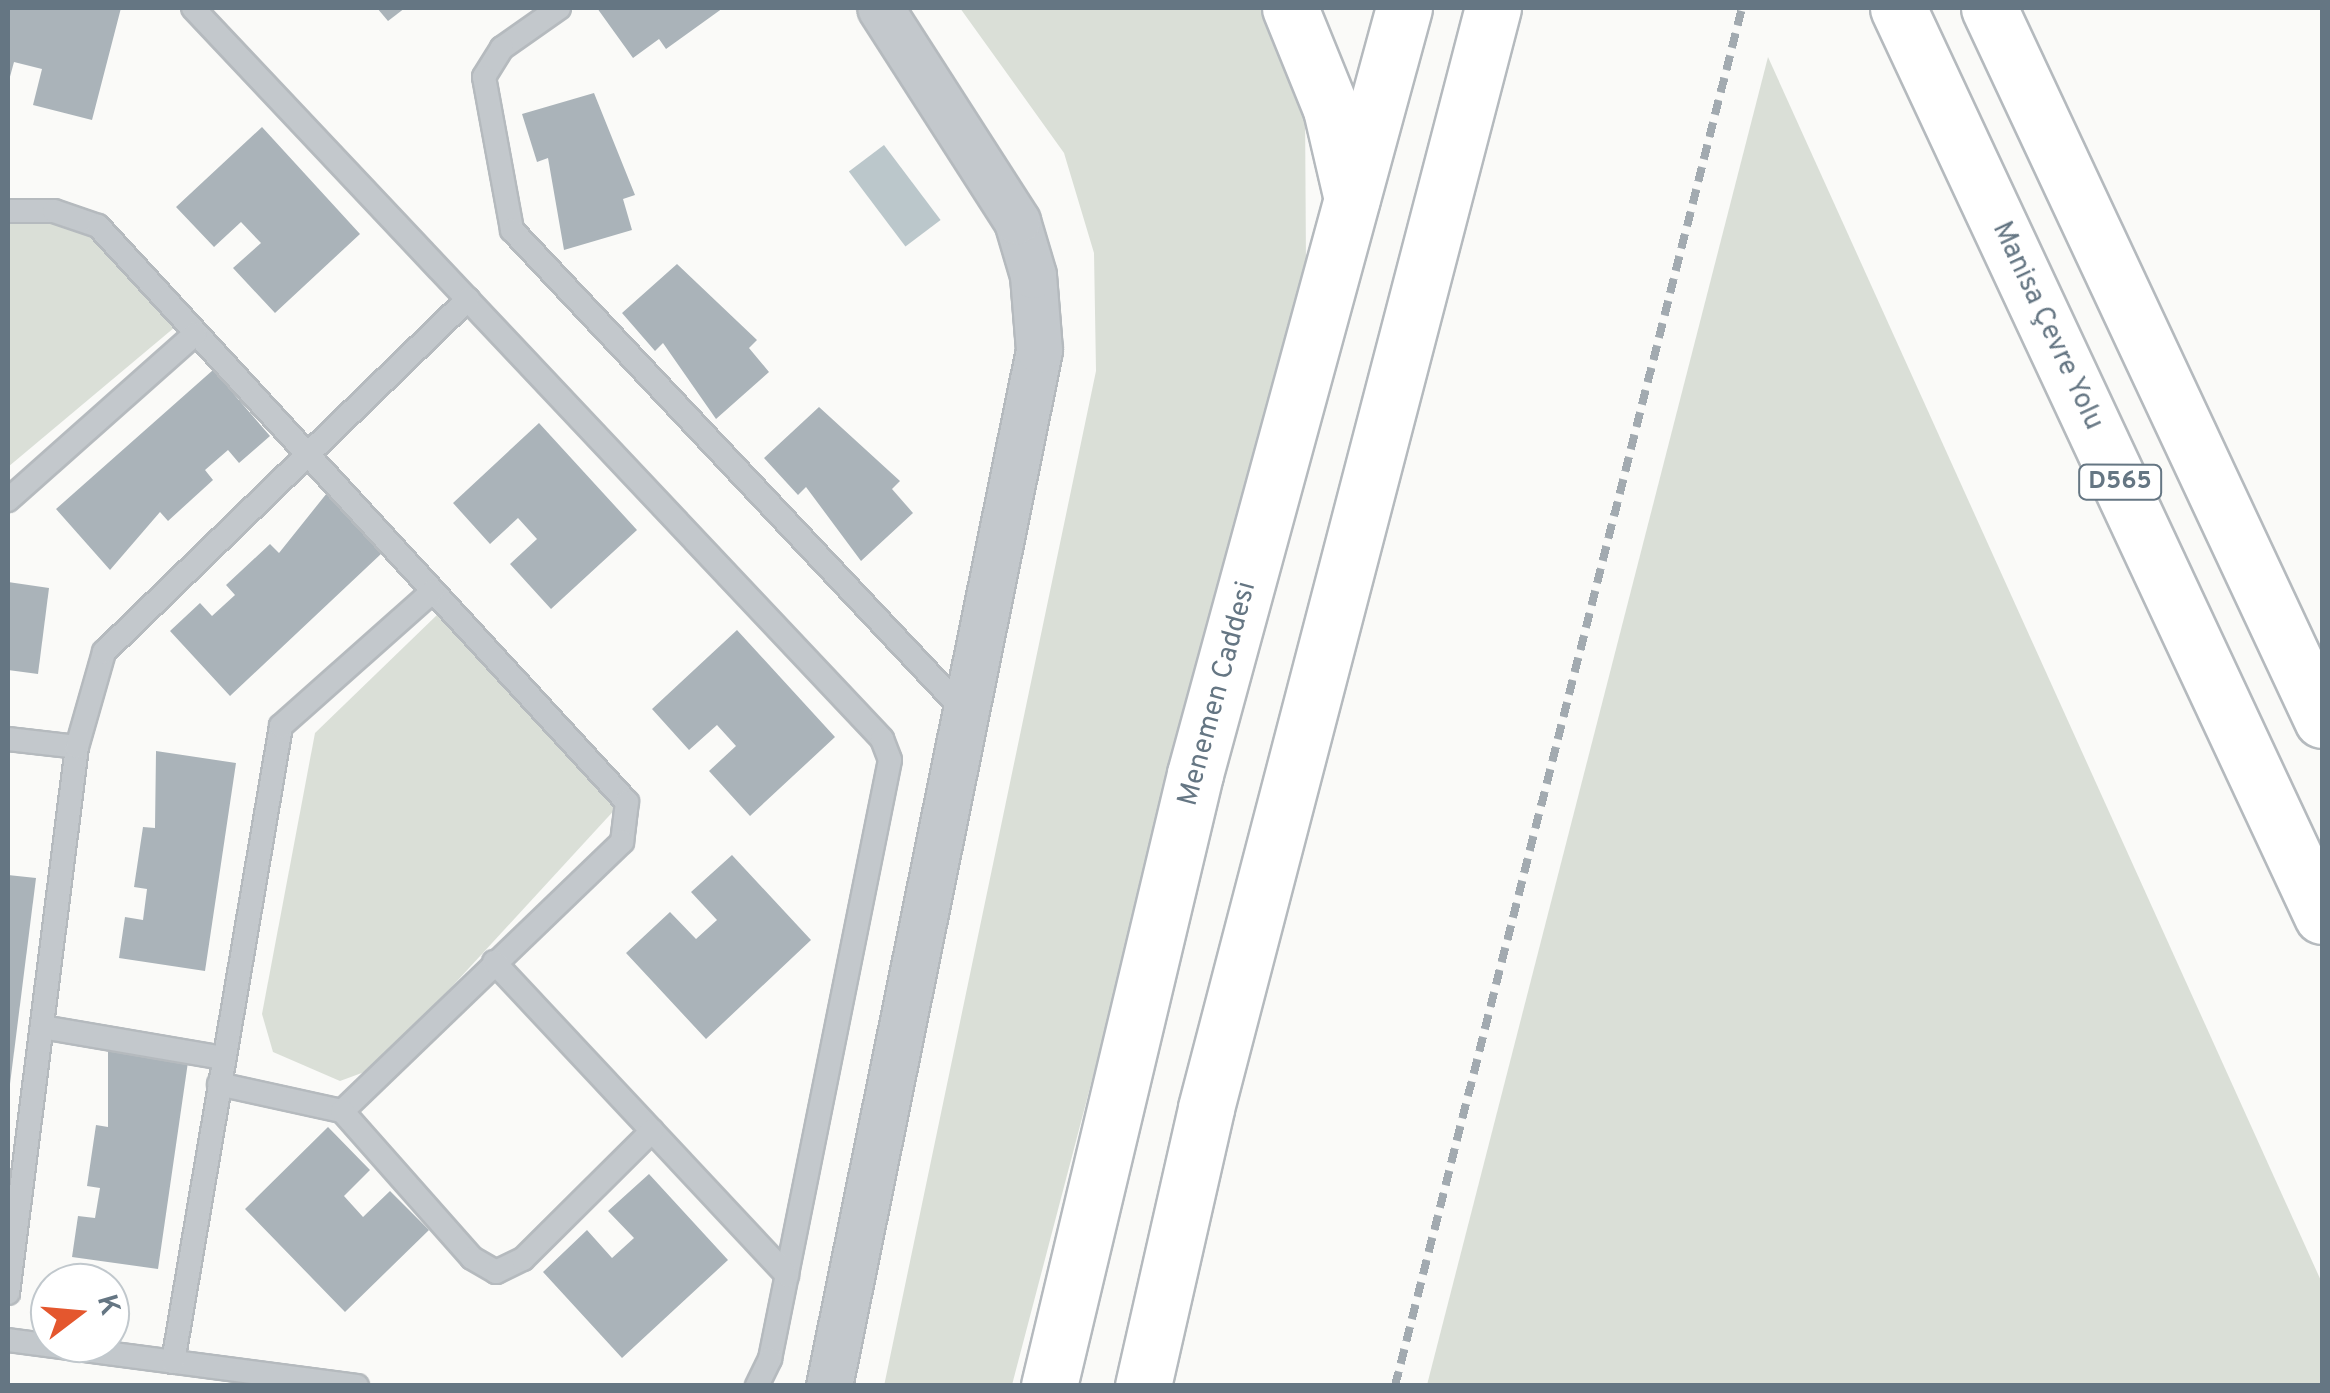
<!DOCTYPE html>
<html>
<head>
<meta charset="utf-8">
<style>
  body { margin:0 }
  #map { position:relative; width:2330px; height:1393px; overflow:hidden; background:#fafaf8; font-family:Overpass,sans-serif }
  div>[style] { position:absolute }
  .green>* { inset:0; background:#dadfd7 }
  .water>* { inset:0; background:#bbc7cb; transform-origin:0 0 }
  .building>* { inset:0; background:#aab3b9 }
  .roads { filter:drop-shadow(2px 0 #b5babe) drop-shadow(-2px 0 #b5babe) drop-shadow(0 2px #b5babe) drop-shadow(0 -2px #b5babe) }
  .lane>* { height:22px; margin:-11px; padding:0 11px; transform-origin:11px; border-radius:11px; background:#c3c8cc }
  .street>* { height:45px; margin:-22.5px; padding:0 22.5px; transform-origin:22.5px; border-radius:22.5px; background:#c3c8cc }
  .primary>* { height:55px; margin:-27.5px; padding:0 27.5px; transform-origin:27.5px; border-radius:27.5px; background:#fff }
  .highway>* { height:55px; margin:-27.5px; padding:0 27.5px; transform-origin:27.5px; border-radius:27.5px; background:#fff }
  .rail>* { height:8px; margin-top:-4px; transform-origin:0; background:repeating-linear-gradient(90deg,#a2aab0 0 15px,transparent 0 23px) }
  span { translate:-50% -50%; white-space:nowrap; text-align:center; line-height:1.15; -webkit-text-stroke:10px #fff; paint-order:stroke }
  .shield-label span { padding:2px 8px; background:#fff; border:2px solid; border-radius:8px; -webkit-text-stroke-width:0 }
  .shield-label { font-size:25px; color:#657683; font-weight:700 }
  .street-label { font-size:28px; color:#657683 }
  .frame { position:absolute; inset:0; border:10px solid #657683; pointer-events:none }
  .north { position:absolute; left:30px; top:1263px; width:100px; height:100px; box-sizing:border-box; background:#fff; border:2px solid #c1c8cd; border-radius:50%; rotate:74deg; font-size:28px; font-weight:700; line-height:40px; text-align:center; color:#657683 }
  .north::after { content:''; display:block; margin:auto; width:35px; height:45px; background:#e4572e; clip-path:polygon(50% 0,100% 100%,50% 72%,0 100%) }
</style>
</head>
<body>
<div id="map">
  <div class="green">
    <div style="clip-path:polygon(960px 8px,1268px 8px,1305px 104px,1306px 264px,1012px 1385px,884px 1386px,1096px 371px,1094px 253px,1064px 153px)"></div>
    <div style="clip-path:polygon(1768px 57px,2322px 1283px,2322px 1385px,1427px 1385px)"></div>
    <div style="clip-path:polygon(23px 219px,78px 223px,175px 327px,8px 467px,8px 223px)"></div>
    <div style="clip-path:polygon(438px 614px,619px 805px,378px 1067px,340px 1081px,273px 1052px,262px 1014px,315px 733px)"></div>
  </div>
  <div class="water">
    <div style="left:884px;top:145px;width:94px;height:44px;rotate:53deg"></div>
  </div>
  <div class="building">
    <div style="clip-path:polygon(8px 8px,121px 8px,92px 120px,33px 105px,42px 69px,14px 62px,8px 84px)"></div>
    <div style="clip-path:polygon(377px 8px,405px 8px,388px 21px)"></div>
    <div style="clip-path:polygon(597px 8px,723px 8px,666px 49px,659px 39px,633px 58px)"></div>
    <div style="clip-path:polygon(594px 93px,635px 195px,623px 199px,632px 230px,564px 250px,548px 158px,537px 162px,522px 114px)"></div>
    <div style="clip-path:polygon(262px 127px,360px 234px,275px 313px,233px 268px,261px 243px,241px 222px,214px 247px,176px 207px)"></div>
    <div style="clip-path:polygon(677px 264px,757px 340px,749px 348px,769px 372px,716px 419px,663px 343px,655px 351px,622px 313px)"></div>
    <div style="clip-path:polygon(213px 370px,270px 436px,239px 463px,228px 450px,205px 470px,213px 480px,168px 521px,160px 512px,110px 570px,56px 509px)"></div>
    <div style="clip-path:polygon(819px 407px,900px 481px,892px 489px,913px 513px,861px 561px,806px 487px,798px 495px,764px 458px)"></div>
    <div style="clip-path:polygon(539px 423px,637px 530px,551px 609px,510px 564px,537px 539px,518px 518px,490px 544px,453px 503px)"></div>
    <div style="clip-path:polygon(327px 493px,382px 553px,230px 696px,170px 631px,200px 603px,212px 616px,235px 595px,226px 585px,270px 544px,279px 553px)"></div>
    <div style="clip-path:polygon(8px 582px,49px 588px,38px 674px,8px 670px)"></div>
    <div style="clip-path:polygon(737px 630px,835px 737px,750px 816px,709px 771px,736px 746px,717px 725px,689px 750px,652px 709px)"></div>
    <div style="clip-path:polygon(156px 751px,236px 763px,205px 971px,119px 958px,125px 917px,143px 920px,147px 889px,134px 887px,143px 827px,155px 828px)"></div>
    <div style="clip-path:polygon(732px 855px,811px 940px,706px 1039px,626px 953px,670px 912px,696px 939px,717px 920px,691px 892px)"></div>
    <div style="clip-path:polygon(8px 875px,36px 878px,10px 1084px,8px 1084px)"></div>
    <div style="clip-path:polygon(108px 1050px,188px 1062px,158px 1269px,72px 1257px,78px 1216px,95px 1218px,100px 1188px,87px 1186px,96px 1125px,108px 1127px)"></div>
    <div style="clip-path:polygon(328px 1127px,370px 1170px,344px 1196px,363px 1217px,390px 1191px,429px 1230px,345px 1312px,245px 1209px)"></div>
    <div style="clip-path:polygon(649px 1174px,728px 1260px,622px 1358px,543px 1272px,587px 1230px,612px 1258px,634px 1238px,608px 1211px)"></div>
  </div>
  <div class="roads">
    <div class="lane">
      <div style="left:193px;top:8px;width:1005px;rotate:46.69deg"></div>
      <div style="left:882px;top:739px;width:22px;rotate:69deg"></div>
      <div style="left:890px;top:760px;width:611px;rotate:101.33deg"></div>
      <div style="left:770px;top:1359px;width:30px;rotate:116deg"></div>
      <div style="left:559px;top:8px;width:70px;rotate:144.9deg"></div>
      <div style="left:502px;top:48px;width:34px;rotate:122deg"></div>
      <div style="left:484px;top:77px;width:156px;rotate:79.6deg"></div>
      <div style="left:512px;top:230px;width:664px;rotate:46.77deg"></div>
      <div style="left:8px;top:211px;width:46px"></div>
      <div style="left:54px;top:211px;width:46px;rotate:18.8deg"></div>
      <div style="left:98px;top:226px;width:782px;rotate:47.44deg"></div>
      <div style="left:627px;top:802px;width:40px;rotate:97.1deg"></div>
      <div style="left:622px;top:842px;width:388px;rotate:136.1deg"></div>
      <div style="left:8px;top:500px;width:250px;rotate:-41.6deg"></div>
      <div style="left:8px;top:739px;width:69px;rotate:6.6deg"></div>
      <div style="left:494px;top:962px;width:429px;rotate:46.9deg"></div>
      <div style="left:42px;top:1027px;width:184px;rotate:9.7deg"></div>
      <div style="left:219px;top:1084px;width:126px;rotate:12.4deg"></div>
      <div style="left:342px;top:1111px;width:196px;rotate:48.5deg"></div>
      <div style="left:472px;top:1258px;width:28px;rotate:30deg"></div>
      <div style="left:496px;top:1272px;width:30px;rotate:-26deg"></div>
      <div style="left:523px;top:1259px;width:182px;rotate:-44.8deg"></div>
      <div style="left:8px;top:1293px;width:550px;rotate:-82.8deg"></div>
      <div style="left:77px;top:747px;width:99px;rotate:-74.1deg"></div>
      <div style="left:104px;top:652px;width:507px;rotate:-44.12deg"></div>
      <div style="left:8px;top:1340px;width:352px;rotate:7.5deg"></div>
      <div style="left:173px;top:1362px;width:645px;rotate:-80.36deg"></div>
      <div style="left:281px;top:726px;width:202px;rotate:-41.6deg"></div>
    </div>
    <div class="street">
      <div style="left:829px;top:1386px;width:1057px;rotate:-78.54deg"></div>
      <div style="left:1039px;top:350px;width:75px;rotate:-94.6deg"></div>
      <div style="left:1033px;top:275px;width:56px;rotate:-106.5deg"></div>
      <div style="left:1017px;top:221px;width:253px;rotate:-122.7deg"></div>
    </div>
    <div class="primary">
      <div style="left:1049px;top:1386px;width:629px;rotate:-76.58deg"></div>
      <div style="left:1195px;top:774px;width:794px;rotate:-74.74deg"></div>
      <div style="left:1143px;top:1386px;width:285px;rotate:-77.2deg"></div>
      <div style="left:1206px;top:1108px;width:1137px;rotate:-75.38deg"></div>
    </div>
    <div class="highway">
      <div style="left:1290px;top:8px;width:109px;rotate:67.9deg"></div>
      <div style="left:1331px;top:109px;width:92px;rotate:76.9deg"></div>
      <div style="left:1898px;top:8px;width:1002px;rotate:64.97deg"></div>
      <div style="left:1989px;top:8px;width:786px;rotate:64.93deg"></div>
    </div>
  </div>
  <div class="rail">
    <div style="left:1395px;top:1386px;width:1421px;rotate:-75.87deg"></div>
  </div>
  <div class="shield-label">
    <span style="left:2120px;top:482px">D565</span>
  </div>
  <div class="street-label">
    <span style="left:2047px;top:326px;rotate:65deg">Manisa Çevre Yolu</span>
    <span style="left:1218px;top:694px;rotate:-75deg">Menemen Caddesi</span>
  </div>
  <div class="frame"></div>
  <div class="north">K</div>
</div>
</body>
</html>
